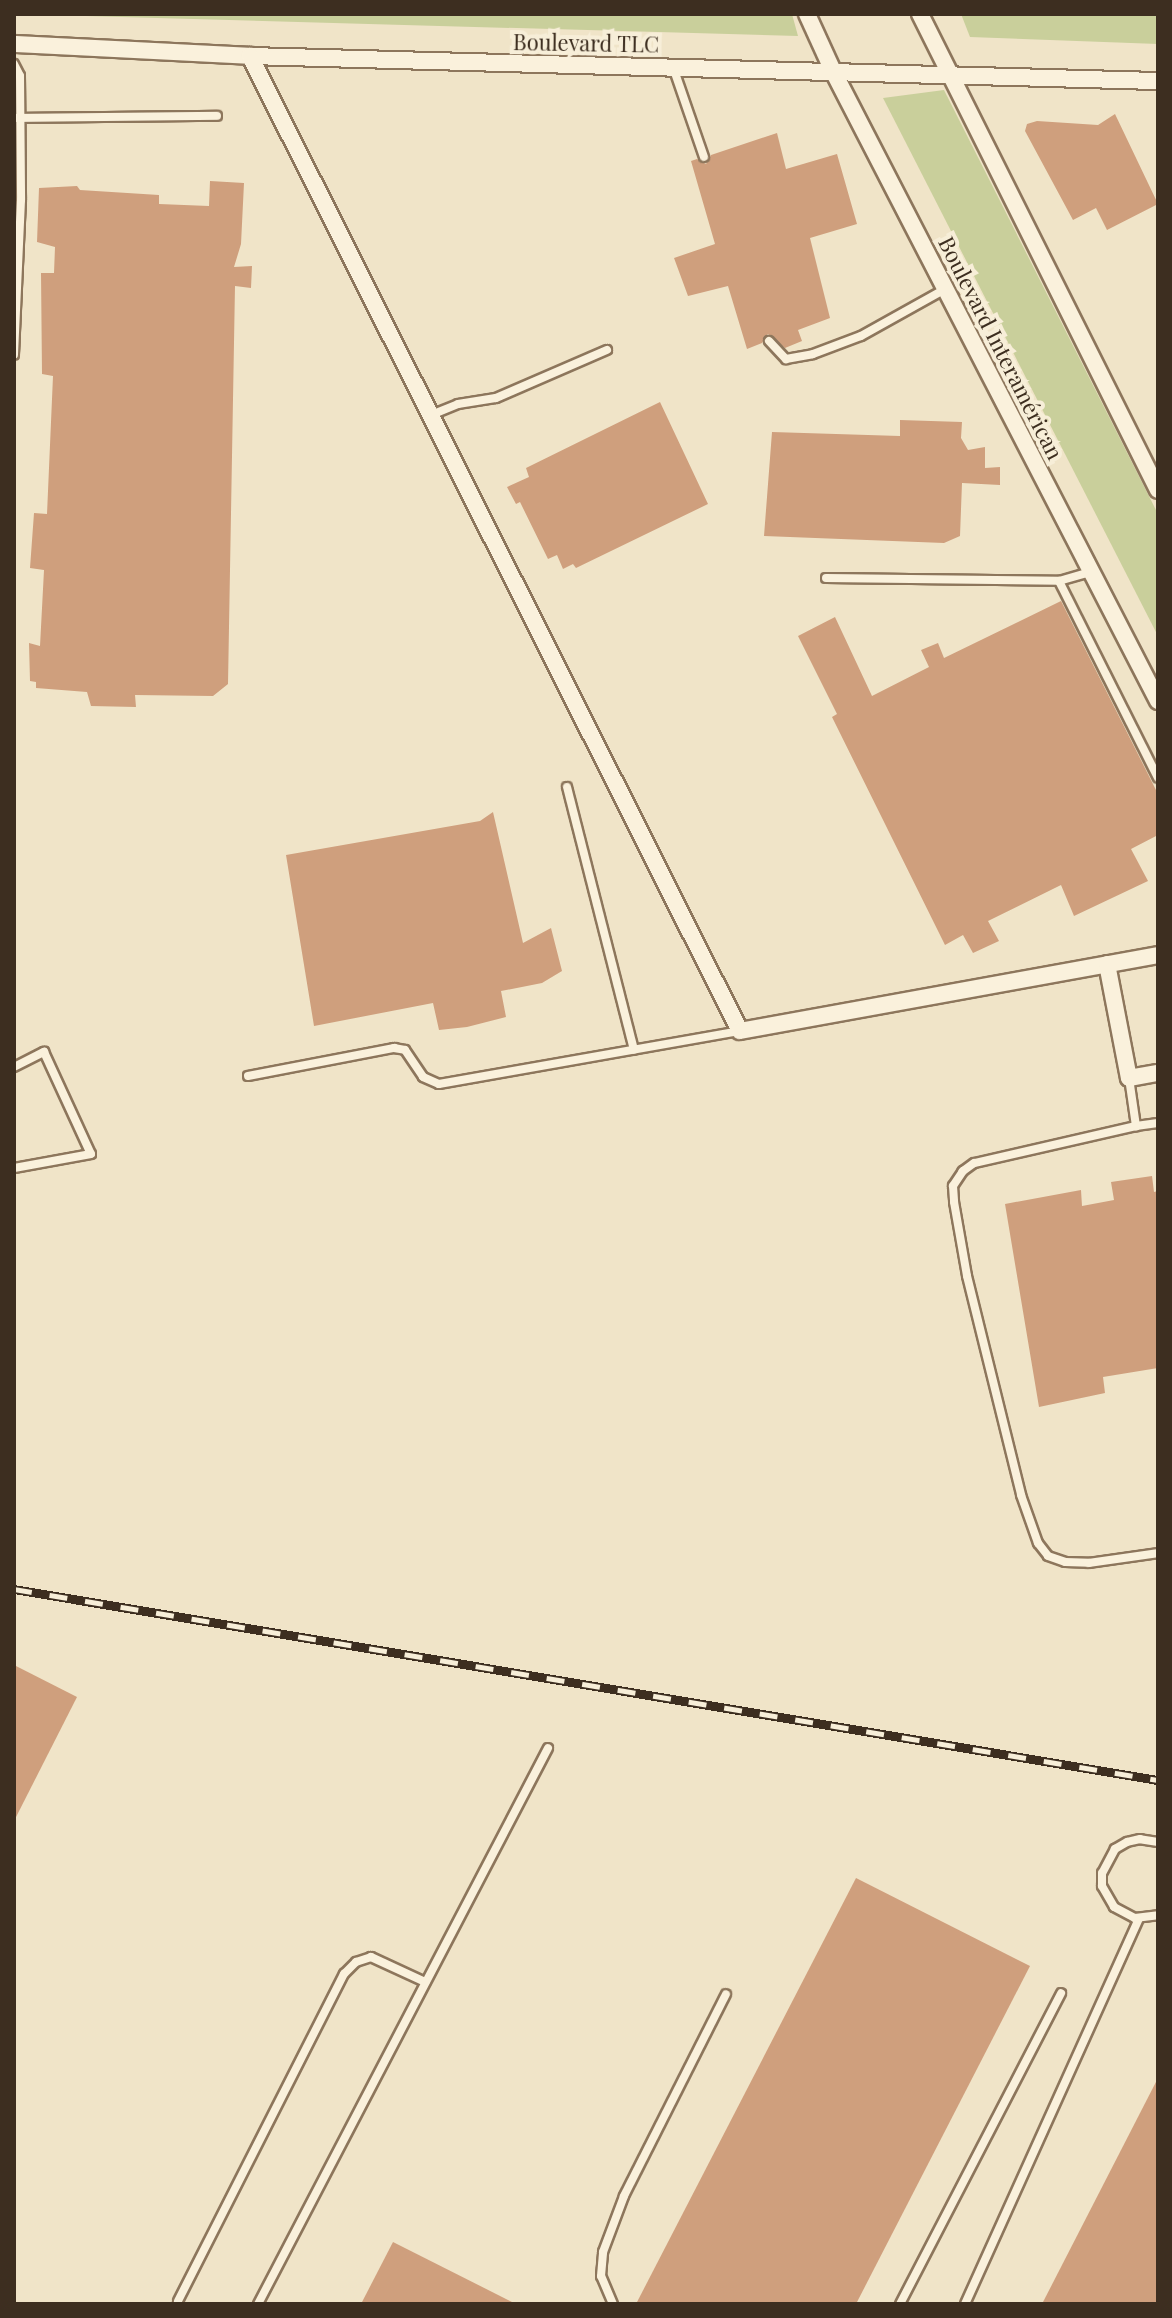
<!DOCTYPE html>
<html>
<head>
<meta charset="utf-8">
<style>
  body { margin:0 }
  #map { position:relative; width:1172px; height:2318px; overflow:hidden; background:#f0e4c8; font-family:"Playfair Display",serif }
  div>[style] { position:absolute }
  .green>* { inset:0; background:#c9cf9b }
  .building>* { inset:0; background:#cf9f7d }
  .roads { filter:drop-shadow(2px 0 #8d765c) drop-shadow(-2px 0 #8d765c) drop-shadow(0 2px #8d765c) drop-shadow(0 -2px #8d765c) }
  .lane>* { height:8px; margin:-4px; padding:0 4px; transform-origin:4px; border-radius:4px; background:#faf1dc }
  .street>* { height:16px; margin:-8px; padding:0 8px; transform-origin:8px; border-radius:8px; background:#faf1dc }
  .rail>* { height:9px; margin-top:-4.5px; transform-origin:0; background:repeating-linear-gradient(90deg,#f7eed8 0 18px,#3d2e20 0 36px); box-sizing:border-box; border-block:2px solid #3d2e20 }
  span { translate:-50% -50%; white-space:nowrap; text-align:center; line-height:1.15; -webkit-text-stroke:8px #f7eed8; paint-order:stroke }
  .street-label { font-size:22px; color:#3d2e20 }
  .frame { position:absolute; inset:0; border:16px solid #3d2e20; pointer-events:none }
</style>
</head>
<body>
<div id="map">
  <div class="green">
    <div style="clip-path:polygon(14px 14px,792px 14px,798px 36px)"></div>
    <div style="clip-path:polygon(961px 14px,1158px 14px,1158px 44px,970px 37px)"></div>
    <div style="clip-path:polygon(944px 90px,1158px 514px,1158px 636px,883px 98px)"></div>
  </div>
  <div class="building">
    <div style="clip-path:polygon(1115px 114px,1158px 204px,1107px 230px,1096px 208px,1073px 220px,1025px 131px,1027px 124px,1037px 121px,1098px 125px)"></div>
    <div style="clip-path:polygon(777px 133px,786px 169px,837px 154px,857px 224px,810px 238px,830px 318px,798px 330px,802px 341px,785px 348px,768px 334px,762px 343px,747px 349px,728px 286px,688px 296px,674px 258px,715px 244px,691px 161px,697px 159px,706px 164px,711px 155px)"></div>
    <div style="clip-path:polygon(210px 181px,244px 183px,241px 244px,234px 267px,252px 266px,251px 288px,235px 286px,228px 684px,213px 696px,135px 695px,136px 707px,91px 706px,87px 692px,36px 688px,36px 682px,30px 681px,29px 643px,40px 646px,44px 570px,30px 568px,34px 513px,47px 514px,53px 376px,42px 374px,41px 273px,54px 273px,55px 247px,37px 242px,39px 188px,77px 186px,80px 190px,159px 195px,159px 204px,209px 206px)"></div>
    <div style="clip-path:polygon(660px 402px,708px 504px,576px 568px,573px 564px,563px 569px,557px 555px,548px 559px,520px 502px,516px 504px,507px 487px,529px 477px,526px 468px)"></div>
    <div style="clip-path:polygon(900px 420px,962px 422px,961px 438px,968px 450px,985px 447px,985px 468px,1000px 467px,1000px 485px,962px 483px,960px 536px,944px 543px,764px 536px,772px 432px,900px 436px)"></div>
    <div style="clip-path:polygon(1061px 601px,1158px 794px,1158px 835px,1131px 849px,1148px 881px,1074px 916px,1061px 885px,988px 921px,999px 941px,973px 953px,963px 935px,945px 945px,832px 717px,837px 714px,798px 636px,835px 617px,872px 696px,929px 667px,921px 650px,938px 643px,944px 658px)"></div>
    <div style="clip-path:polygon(493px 812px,523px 943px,551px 928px,562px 971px,542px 983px,501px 991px,506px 1017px,467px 1027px,439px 1030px,433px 1003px,314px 1026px,286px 855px,480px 821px)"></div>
    <div style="clip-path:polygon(1152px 1176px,1154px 1192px,1158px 1191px,1158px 1368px,1103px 1377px,1105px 1393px,1039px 1407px,1005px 1204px,1081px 1190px,1082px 1206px,1114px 1200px,1111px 1182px)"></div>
    <div style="clip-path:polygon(14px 1665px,77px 1697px,14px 1821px)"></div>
    <div style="clip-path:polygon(856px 1878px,1030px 1966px,856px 2304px,636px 2304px)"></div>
    <div style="clip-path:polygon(1158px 2078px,1158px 2304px,1042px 2304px)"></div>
    <div style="clip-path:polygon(393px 2242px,516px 2304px,361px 2304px)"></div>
  </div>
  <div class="roads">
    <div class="lane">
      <div style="left:14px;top:64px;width:13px;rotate:63deg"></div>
      <div style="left:20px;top:76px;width:124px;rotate:89.5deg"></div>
      <div style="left:21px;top:200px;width:155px;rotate:92.6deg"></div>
      <div style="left:673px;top:67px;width:95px;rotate:71deg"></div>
      <div style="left:15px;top:118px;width:202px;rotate:-0.6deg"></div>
      <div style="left:769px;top:341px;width:25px;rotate:47deg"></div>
      <div style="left:786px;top:359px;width:27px;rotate:-10deg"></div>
      <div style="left:813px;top:354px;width:51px;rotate:-20.6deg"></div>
      <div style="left:861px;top:336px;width:96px;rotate:-29.2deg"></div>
      <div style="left:431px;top:415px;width:29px;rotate:-22deg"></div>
      <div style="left:458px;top:404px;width:38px;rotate:-9deg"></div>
      <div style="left:496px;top:398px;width:121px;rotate:-23.4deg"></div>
      <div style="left:826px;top:578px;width:233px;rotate:0.7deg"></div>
      <div style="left:1059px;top:581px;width:33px;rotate:-16deg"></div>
      <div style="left:1059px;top:581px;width:220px;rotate:63.3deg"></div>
      <div style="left:567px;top:787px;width:271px;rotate:75.7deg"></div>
      <div style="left:14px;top:1067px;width:34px;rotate:-27deg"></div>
      <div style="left:44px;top:1052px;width:112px;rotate:65.3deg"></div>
      <div style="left:91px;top:1154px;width:78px;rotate:169.7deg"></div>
      <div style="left:248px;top:1076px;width:149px;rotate:-10.9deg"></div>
      <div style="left:394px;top:1048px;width:11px;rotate:10deg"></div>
      <div style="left:405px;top:1050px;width:32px;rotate:56deg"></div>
      <div style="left:423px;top:1077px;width:17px;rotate:24deg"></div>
      <div style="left:439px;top:1084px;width:306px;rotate:-10deg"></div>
      <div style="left:1129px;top:1078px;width:49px;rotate:81.7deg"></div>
      <div style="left:1136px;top:1126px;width:166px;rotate:167.1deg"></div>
      <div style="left:974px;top:1163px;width:14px;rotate:144deg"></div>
      <div style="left:963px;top:1171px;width:18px;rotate:124deg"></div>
      <div style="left:953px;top:1186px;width:16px;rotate:86deg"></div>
      <div style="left:954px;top:1202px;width:75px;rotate:80deg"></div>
      <div style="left:967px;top:1276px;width:226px;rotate:76.1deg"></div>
      <div style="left:1021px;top:1495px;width:51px;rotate:70.5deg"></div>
      <div style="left:1038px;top:1543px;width:16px;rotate:52deg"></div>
      <div style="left:1048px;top:1556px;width:18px;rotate:19deg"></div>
      <div style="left:1065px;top:1562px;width:24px;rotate:2deg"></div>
      <div style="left:1089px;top:1563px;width:70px;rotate:-8.2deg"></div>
      <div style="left:1136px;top:1126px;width:22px;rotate:-8deg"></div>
      <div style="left:1158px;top:1842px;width:18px;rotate:-171deg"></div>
      <div style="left:1140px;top:1839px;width:13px;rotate:167deg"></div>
      <div style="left:1127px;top:1842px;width:14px;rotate:150deg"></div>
      <div style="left:1115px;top:1849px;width:27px;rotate:118deg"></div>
      <div style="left:1102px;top:1873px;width:13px;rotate:90deg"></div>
      <div style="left:1102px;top:1886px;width:24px;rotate:60deg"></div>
      <div style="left:1114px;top:1907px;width:24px;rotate:28deg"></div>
      <div style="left:1135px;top:1918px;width:23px;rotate:-7deg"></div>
      <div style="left:178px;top:2301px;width:367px;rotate:-63.1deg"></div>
      <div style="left:344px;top:1974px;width:17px;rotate:-45deg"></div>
      <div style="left:356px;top:1962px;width:16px;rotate:-18deg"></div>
      <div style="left:371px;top:1957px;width:60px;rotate:24.8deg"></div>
      <div style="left:258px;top:2304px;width:627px;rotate:-62.45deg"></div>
      <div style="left:613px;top:2304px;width:30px;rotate:-113deg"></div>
      <div style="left:601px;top:2276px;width:24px;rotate:-85deg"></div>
      <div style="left:603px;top:2252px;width:60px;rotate:-69.4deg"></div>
      <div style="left:624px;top:2196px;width:226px;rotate:-63.2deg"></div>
      <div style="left:900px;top:2304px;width:350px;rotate:-62.6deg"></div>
      <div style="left:965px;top:2304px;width:423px;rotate:-65.7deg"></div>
    </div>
    <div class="street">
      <div style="left:807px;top:14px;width:63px;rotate:65.5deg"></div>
      <div style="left:833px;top:71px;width:709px;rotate:62.71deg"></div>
      <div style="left:920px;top:14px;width:532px;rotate:63.43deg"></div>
      <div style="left:14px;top:44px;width:236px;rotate:2.9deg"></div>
      <div style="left:250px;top:56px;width:908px;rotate:1.58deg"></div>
      <div style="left:250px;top:56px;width:1091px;rotate:63.32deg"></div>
      <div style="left:740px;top:1031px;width:425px;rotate:-10.3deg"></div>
      <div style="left:1107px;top:964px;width:116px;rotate:79.1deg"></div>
      <div style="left:1129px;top:1078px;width:29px;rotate:-10deg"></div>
    </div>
  </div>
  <div class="rail">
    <div style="left:14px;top:1589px;width:1160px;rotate:9.48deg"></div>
  </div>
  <div class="street-label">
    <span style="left:586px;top:43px;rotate:1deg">Boulevard TLC</span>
    <span style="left:1001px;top:348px;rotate:63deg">Boulevard Interamérican</span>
  </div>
  <div class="frame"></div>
</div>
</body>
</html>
